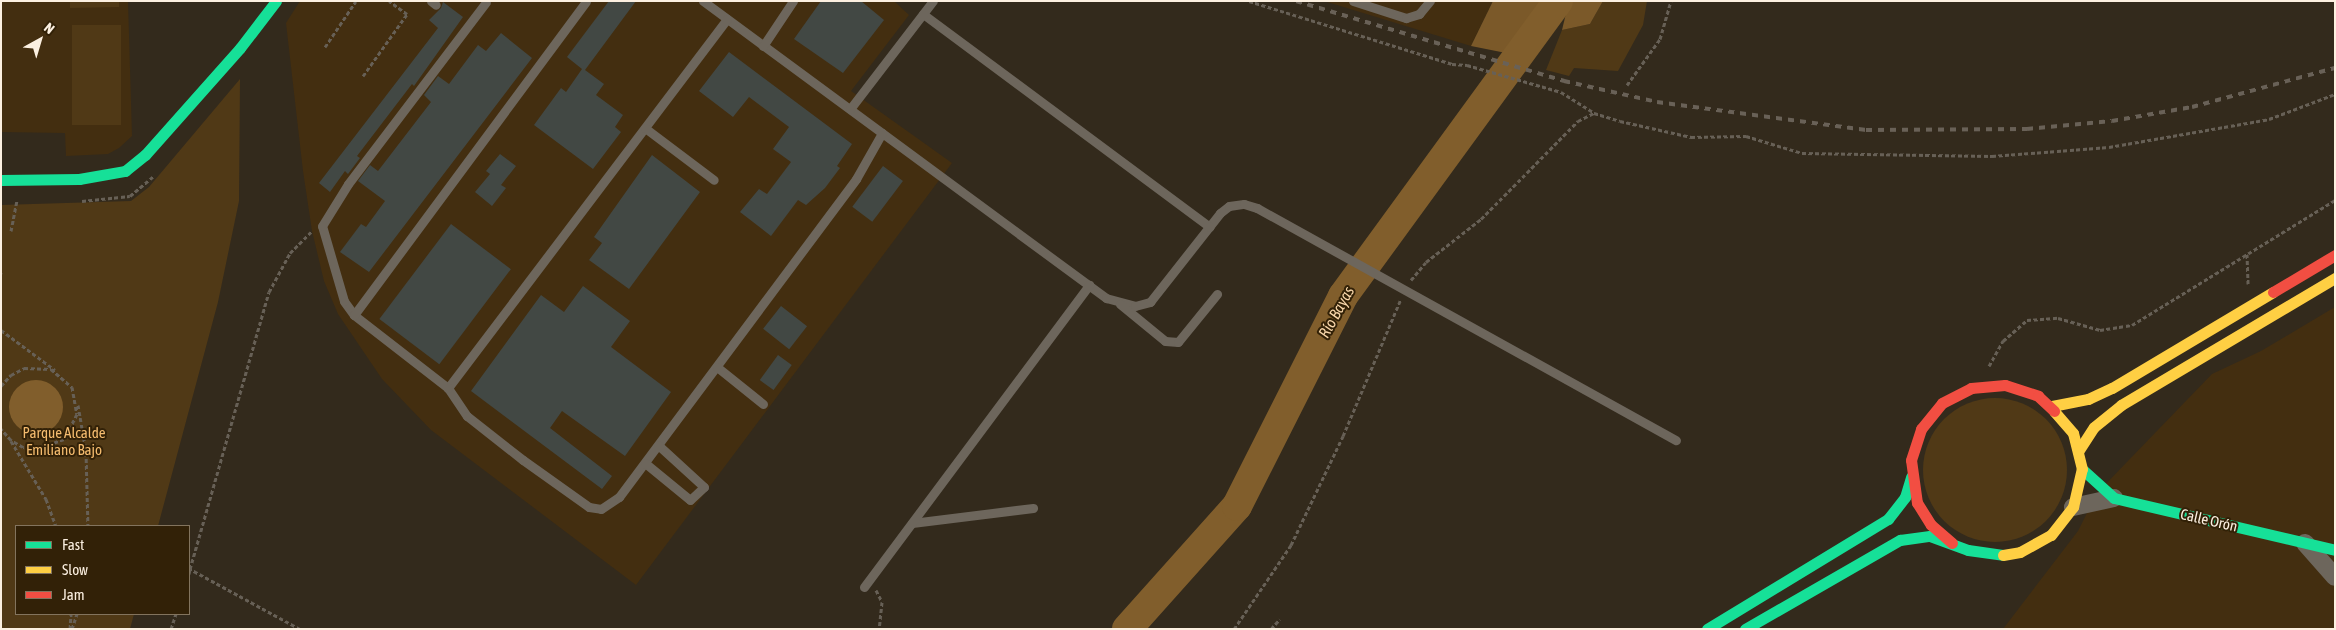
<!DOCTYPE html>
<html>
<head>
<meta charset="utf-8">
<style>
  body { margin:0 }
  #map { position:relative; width:2336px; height:630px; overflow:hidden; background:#332a1c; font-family:"Asap Condensed",sans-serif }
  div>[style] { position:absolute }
  .built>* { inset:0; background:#432e10 }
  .green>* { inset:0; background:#503916; transform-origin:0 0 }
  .round { border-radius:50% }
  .forest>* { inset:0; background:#7b5929 }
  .water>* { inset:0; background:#815e2c }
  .river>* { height:30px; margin:-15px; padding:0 15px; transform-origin:15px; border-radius:15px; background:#815e2c }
  .building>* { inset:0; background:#424844; transform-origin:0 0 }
  .path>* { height:3px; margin-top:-1.5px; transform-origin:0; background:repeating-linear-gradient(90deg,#676056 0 4px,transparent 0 6.5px) }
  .lane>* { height:9px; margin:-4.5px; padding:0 4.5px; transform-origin:4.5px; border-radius:4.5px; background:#6d665c }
  .street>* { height:18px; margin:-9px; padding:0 9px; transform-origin:9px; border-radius:9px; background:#6d665c }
  .fast>* { height:11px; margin:-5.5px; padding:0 5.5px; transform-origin:5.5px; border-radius:5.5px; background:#16e098 }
  .slow>* { height:11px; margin:-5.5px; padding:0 5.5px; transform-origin:5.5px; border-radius:5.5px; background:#ffcf43 }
  .jam>* { height:11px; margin:-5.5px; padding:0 5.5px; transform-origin:5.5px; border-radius:5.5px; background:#f24e42 }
  .rail>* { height:4px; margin-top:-2px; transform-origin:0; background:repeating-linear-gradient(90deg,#696157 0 6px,transparent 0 12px) }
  span { translate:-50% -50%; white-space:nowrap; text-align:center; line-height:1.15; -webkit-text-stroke:4px #322107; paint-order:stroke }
  .park-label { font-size:15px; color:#f5bc6f }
  .street-label { font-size:15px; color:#fcf0e1 }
  .water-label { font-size:16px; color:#f8d6aa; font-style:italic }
  .frame { position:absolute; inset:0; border:2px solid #fcf0e1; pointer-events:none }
  .legend { position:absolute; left:15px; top:525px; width:175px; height:90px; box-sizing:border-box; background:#322107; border:1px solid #83745e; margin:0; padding:6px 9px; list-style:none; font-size:15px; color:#fcf0e1 }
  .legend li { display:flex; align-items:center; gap:10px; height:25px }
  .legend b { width:25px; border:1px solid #83745e }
  .north { position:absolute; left:15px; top:15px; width:50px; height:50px; -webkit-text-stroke:4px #322107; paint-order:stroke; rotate:39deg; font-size:14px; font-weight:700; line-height:20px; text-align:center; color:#fcf0e1 }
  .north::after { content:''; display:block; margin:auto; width:18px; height:22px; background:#fcf0e1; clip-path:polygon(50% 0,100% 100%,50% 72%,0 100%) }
</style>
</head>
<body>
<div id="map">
  <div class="built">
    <div style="clip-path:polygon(1px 1px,128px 1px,132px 136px,119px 148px,108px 154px,66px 156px,65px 133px,1px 132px)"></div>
    <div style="clip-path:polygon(300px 1px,894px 1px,909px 15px,851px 91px,952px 163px,636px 585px,431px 430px,382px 379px,338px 314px,324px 281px,312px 231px,303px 171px,286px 23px)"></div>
    <div style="clip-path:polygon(1324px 1px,1493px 1px,1471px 46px)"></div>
    <div style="clip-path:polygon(2335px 307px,2335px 629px,2003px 629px,2078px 531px,2097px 493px,2212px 374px,2261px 351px)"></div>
  </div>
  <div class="green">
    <div style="clip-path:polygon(70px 1px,119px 1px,119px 7px,70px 8px)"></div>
    <div style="clip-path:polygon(1603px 1px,1647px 1px,1643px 25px,1618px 71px,1574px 68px,1569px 76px,1546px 70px,1562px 30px,1590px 24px)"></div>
    <div style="left:72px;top:25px;width:49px;height:100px"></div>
    <div style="clip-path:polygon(240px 79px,239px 201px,218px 302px,158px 526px,16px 526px,16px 614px,134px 614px,130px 629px,1px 629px,1px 205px,131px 201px,149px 187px)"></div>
    <div class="round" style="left:1923px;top:398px;width:144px;height:144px"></div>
  </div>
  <div class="forest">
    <div style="clip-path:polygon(1493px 1px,1547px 1px,1506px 53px,1471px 46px)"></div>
    <div style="clip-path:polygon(1569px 1px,1603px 1px,1590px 24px,1562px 30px)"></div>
  </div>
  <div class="water">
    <div class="round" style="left:9px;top:380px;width:54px;height:54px"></div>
  </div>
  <div class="river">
    <div style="left:1127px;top:629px;width:165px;rotate:-48.2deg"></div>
    <div style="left:1237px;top:506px;width:235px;rotate:-63.2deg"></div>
    <div style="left:1343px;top:296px;width:365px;rotate:-53.9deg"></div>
  </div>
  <div class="building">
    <div style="clip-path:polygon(609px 1px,636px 1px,585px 70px,604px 84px,596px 95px,623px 115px,615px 127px,621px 132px,593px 169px,534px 125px,561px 88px,566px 92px,582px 69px,567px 57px)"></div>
    <div style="clip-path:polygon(821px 1px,861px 1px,884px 20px,843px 73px,794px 39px)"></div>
    <div style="clip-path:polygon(443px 2px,463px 17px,414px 86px,412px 84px,357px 156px,360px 158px,348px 174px,345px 171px,330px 192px,319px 183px,438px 28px,429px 20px,441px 8px)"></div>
    <div style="clip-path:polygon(501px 33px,532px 58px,369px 272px,340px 252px,361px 224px,366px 227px,385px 201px,358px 181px,370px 165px,378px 171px,431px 102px,424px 95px,438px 76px,449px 84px,478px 45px,486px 51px)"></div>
    <div style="clip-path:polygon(729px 52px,852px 144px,837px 166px,840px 168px,825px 188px,806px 205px,798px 200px,771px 236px,740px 212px,759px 189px,767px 194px,791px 162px,773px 149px,789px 127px,749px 97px,733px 117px,699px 91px)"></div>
    <div style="clip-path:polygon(500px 154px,516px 166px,501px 185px,506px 188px,492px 206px,475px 192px,490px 174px,486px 171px)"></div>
    <div style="clip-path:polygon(652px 155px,700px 192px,629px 289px,589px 260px,602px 243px,594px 237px)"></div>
    <div style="left:883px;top:166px;width:25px;height:51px;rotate:37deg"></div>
    <div style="left:451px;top:224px;width:75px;height:119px;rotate:37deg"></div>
    <div style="clip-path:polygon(583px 286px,630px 321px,611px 347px,671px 392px,625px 456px,562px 411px,550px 428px,612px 476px,602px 489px,471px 391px,541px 295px,564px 312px)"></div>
    <div style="left:781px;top:306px;width:33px;height:29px;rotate:38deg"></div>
    <div style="left:778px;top:355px;width:17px;height:31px;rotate:36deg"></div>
  </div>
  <div class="path">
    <div style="left:1249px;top:1px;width:213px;rotate:17.2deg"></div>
    <div style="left:1452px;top:64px;width:15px;rotate:4deg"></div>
    <div style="left:1467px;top:65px;width:98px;rotate:16deg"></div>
    <div style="left:1561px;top:92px;width:39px;rotate:32deg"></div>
    <div style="left:1594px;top:113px;width:27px;rotate:17deg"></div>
    <div style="left:1620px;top:121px;width:73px;rotate:12.7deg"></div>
    <div style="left:1691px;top:137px;width:55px;rotate:-1deg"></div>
    <div style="left:1746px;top:136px;width:59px;rotate:16.9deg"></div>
    <div style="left:1802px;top:153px;width:190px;rotate:0.9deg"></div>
    <div style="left:1992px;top:156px;width:117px;rotate:-4.4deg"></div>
    <div style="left:2109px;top:147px;width:162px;rotate:-9.9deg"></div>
    <div style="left:2269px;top:119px;width:71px;rotate:-20.7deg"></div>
    <div style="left:325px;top:47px;width:55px;rotate:-56deg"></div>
    <div style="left:363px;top:76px;width:76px;rotate:-54.6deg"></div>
    <div style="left:407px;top:14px;width:22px;rotate:-144deg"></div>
    <div style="left:1627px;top:85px;width:57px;rotate:-54.3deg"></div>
    <div style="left:1660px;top:39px;width:40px;rotate:-74deg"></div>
    <div style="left:82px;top:201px;width:48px;rotate:-5.9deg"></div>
    <div style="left:130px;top:196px;width:30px;rotate:-40deg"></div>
    <div style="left:11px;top:231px;width:32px;rotate:-79deg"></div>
    <div style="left:2247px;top:254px;width:30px;rotate:88deg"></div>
    <div style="left:1px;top:273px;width:1px;rotate:-45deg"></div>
    <div style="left:1411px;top:280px;width:23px;rotate:-50deg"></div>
    <div style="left:1426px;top:262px;width:70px;rotate:-38deg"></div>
    <div style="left:1481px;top:219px;width:138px;rotate:-45.3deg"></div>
    <div style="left:1578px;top:121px;width:18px;rotate:-27deg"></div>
    <div style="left:1px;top:330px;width:67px;rotate:36.5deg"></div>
    <div style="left:1989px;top:366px;width:29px;rotate:-61deg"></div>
    <div style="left:2003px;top:341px;width:32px;rotate:-41deg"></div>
    <div style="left:2027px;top:320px;width:31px;rotate:-4deg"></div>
    <div style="left:2058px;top:318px;width:44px;rotate:15.9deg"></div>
    <div style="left:2100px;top:330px;width:32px;rotate:-9deg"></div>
    <div style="left:2132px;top:325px;width:238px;rotate:-31.6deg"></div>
    <div style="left:1px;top:386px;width:15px;rotate:-48deg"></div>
    <div style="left:11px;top:375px;width:15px;rotate:-28deg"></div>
    <div style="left:24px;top:368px;width:27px;rotate:2deg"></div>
    <div style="left:51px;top:369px;width:28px;rotate:41deg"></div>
    <div style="left:72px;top:387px;width:27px;rotate:80deg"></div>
    <div style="left:77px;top:414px;width:28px;rotate:117deg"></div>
    <div style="left:64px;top:439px;width:29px;rotate:160deg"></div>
    <div style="left:37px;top:449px;width:14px;rotate:-172deg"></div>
    <div style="left:23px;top:447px;width:14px;rotate:-150deg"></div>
    <div style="left:11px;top:440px;width:15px;rotate:-132deg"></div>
    <div style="left:78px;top:405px;width:48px;rotate:80.3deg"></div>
    <div style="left:86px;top:452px;width:74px;rotate:88.5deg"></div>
    <div style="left:11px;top:441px;width:68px;rotate:58.9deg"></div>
    <div style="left:46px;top:499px;width:29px;rotate:70deg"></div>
    <div style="left:189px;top:574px;width:5px;rotate:-79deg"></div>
    <div style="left:876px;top:590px;width:13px;rotate:63deg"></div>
    <div style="left:882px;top:602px;width:27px;rotate:96deg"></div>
    <div style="left:70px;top:629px;width:15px;rotate:-86deg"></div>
    <div style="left:72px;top:629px;width:16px;rotate:-72deg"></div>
    <div style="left:171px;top:629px;width:16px;rotate:-72deg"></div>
    <div style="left:300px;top:629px;width:125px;rotate:-151.4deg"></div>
    <div style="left:190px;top:569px;width:288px;rotate:-74.1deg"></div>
    <div style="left:269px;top:292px;width:44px;rotate:-61.7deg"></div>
    <div style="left:290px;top:253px;width:30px;rotate:-45deg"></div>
    <div style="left:1234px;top:629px;width:102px;rotate:-55.8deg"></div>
    <div style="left:1291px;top:545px;width:121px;rotate:-64.5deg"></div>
    <div style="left:1343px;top:436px;width:149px;rotate:-67.1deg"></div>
    <div style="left:1271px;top:629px;width:13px;rotate:-48deg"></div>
  </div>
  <div class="lane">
    <div style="left:431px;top:1px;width:6px;rotate:39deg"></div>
    <div style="left:703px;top:1px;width:501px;rotate:36.39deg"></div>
    <div style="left:1106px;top:298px;width:30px;rotate:15deg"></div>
    <div style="left:1135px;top:306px;width:16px;rotate:-15deg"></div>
    <div style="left:1150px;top:302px;width:113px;rotate:-51.8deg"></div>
    <div style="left:1220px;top:213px;width:11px;rotate:-38deg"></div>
    <div style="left:1229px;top:206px;width:15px;rotate:-8deg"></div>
    <div style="left:1244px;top:204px;width:14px;rotate:17deg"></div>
    <div style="left:1257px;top:208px;width:479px;rotate:29deg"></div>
    <div style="left:1353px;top:1px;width:56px;rotate:17.8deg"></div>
    <div style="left:1406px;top:18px;width:14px;rotate:-17deg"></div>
    <div style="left:1419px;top:14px;width:17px;rotate:-50deg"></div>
    <div style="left:923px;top:14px;width:357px;rotate:36.6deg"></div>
    <div style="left:727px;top:19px;width:463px;rotate:127.1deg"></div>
    <div style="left:448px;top:388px;width:34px;rotate:56deg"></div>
    <div style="left:467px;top:416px;width:71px;rotate:38.2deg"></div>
    <div style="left:523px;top:460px;width:81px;rotate:35.5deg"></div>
    <div style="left:589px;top:507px;width:12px;rotate:9deg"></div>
    <div style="left:601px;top:509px;width:22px;rotate:-34deg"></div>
    <div style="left:619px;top:497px;width:397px;rotate:-53.3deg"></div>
    <div style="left:856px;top:179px;width:53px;rotate:-60.5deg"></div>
    <div style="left:763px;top:46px;width:54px;rotate:-56.3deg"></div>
    <div style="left:850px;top:109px;width:136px;rotate:-52.5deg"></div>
    <div style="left:645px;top:128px;width:86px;rotate:37deg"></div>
    <div style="left:1120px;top:304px;width:58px;rotate:39.4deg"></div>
    <div style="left:1165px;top:341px;width:13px;rotate:4deg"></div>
    <div style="left:1178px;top:342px;width:62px;rotate:-50.9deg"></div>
    <div style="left:354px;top:315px;width:17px;rotate:-126deg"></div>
    <div style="left:344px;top:301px;width:78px;rotate:-106.3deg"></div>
    <div style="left:322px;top:226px;width:49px;rotate:-58.2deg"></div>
    <div style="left:348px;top:184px;width:228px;rotate:-52.8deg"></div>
    <div style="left:717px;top:367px;width:59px;rotate:38.8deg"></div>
    <div style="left:448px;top:388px;width:119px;rotate:-142.2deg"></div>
    <div style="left:354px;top:315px;width:390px;rotate:-53.5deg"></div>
    <div style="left:645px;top:463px;width:58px;rotate:39.4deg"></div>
    <div style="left:690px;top:500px;width:19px;rotate:-43deg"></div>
    <div style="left:704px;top:487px;width:62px;rotate:-137.6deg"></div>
    <div style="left:912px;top:523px;width:122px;rotate:-7.1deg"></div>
    <div style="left:864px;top:587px;width:377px;rotate:-53.3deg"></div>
  </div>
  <div class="street">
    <div style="left:2073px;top:507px;width:42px;rotate:-12.4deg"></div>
    <div style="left:2305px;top:543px;width:45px;rotate:48.6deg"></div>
  </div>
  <div class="fast">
    <div style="left:1px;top:180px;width:78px;rotate:-0.7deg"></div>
    <div style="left:79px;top:179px;width:47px;rotate:-9.9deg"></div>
    <div style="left:125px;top:171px;width:26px;rotate:-39deg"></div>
    <div style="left:145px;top:155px;width:143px;rotate:-48.4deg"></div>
    <div style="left:240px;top:48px;width:59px;rotate:-52.5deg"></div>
    <div style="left:2082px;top:469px;width:43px;rotate:42.2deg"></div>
    <div style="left:2114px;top:498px;width:227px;rotate:13.2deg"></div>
    <div style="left:1707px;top:629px;width:212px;rotate:-31.3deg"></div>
    <div style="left:1888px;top:519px;width:28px;rotate:-52deg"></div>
    <div style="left:1905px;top:497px;width:21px;rotate:-73deg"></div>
    <div style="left:1745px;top:629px;width:179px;rotate:-29.9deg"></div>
    <div style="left:1900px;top:540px;width:30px;rotate:-8deg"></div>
    <div style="left:1930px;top:536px;width:40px;rotate:20.2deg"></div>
    <div style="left:1968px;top:550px;width:35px;rotate:8deg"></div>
  </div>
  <div class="slow">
    <div style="left:2052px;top:406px;width:37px;rotate:-11deg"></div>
    <div style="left:2088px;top:399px;width:26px;rotate:-25deg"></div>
    <div style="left:2112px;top:388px;width:187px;rotate:-30.8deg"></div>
    <div style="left:2079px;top:450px;width:27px;rotate:-57deg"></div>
    <div style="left:2094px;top:427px;width:35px;rotate:-39deg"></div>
    <div style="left:2121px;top:405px;width:249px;rotate:-30.7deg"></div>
    <div style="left:2003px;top:555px;width:17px;rotate:-10deg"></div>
    <div style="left:2020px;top:552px;width:35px;rotate:-29deg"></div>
    <div style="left:2051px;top:535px;width:36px;rotate:-52deg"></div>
    <div style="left:2073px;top:507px;width:39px;rotate:-77deg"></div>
    <div style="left:2082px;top:469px;width:37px;rotate:-104deg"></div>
    <div style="left:2073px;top:433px;width:29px;rotate:-131deg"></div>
  </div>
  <div class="jam">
    <div style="left:2273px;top:292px;width:72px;rotate:-30.8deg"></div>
    <div style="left:1952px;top:543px;width:28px;rotate:-139deg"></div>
    <div style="left:1931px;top:525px;width:26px;rotate:-122deg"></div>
    <div style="left:1917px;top:503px;width:43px;rotate:-97.9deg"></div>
    <div style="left:1911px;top:460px;width:33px;rotate:-72deg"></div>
    <div style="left:1921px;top:429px;width:33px;rotate:-51deg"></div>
    <div style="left:1942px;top:403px;width:33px;rotate:-27deg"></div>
    <div style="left:1971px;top:388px;width:34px;rotate:-5deg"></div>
    <div style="left:2005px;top:385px;width:35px;rotate:18deg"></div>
    <div style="left:2038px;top:396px;width:22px;rotate:43deg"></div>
  </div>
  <div class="rail">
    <div style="left:1296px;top:1px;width:280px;rotate:16.6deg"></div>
    <div style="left:1564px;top:81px;width:95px;rotate:12.7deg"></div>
    <div style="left:1657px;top:102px;width:211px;rotate:7.6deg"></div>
    <div style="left:1866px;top:130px;width:161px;rotate:-0.4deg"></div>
    <div style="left:2027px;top:129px;width:85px;rotate:-5.4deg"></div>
    <div style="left:2112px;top:121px;width:81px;rotate:-9.9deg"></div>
    <div style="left:2192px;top:107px;width:148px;rotate:-15.3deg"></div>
  </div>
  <div class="park-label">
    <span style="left:64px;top:441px">Parque Alcalde<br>Emiliano Bajo</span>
  </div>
  <div class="street-label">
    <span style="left:2209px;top:520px;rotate:13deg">Calle Orón</span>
  </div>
  <div class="water-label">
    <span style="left:1336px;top:312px;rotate:-61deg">Río Bayas</span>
  </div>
  <div class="frame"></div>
  <ul class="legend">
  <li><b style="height:6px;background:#16e098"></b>Fast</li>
  <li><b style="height:6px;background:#ffcf43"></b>Slow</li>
  <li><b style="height:6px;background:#f24e42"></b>Jam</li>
  </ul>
  <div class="north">N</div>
</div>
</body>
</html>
